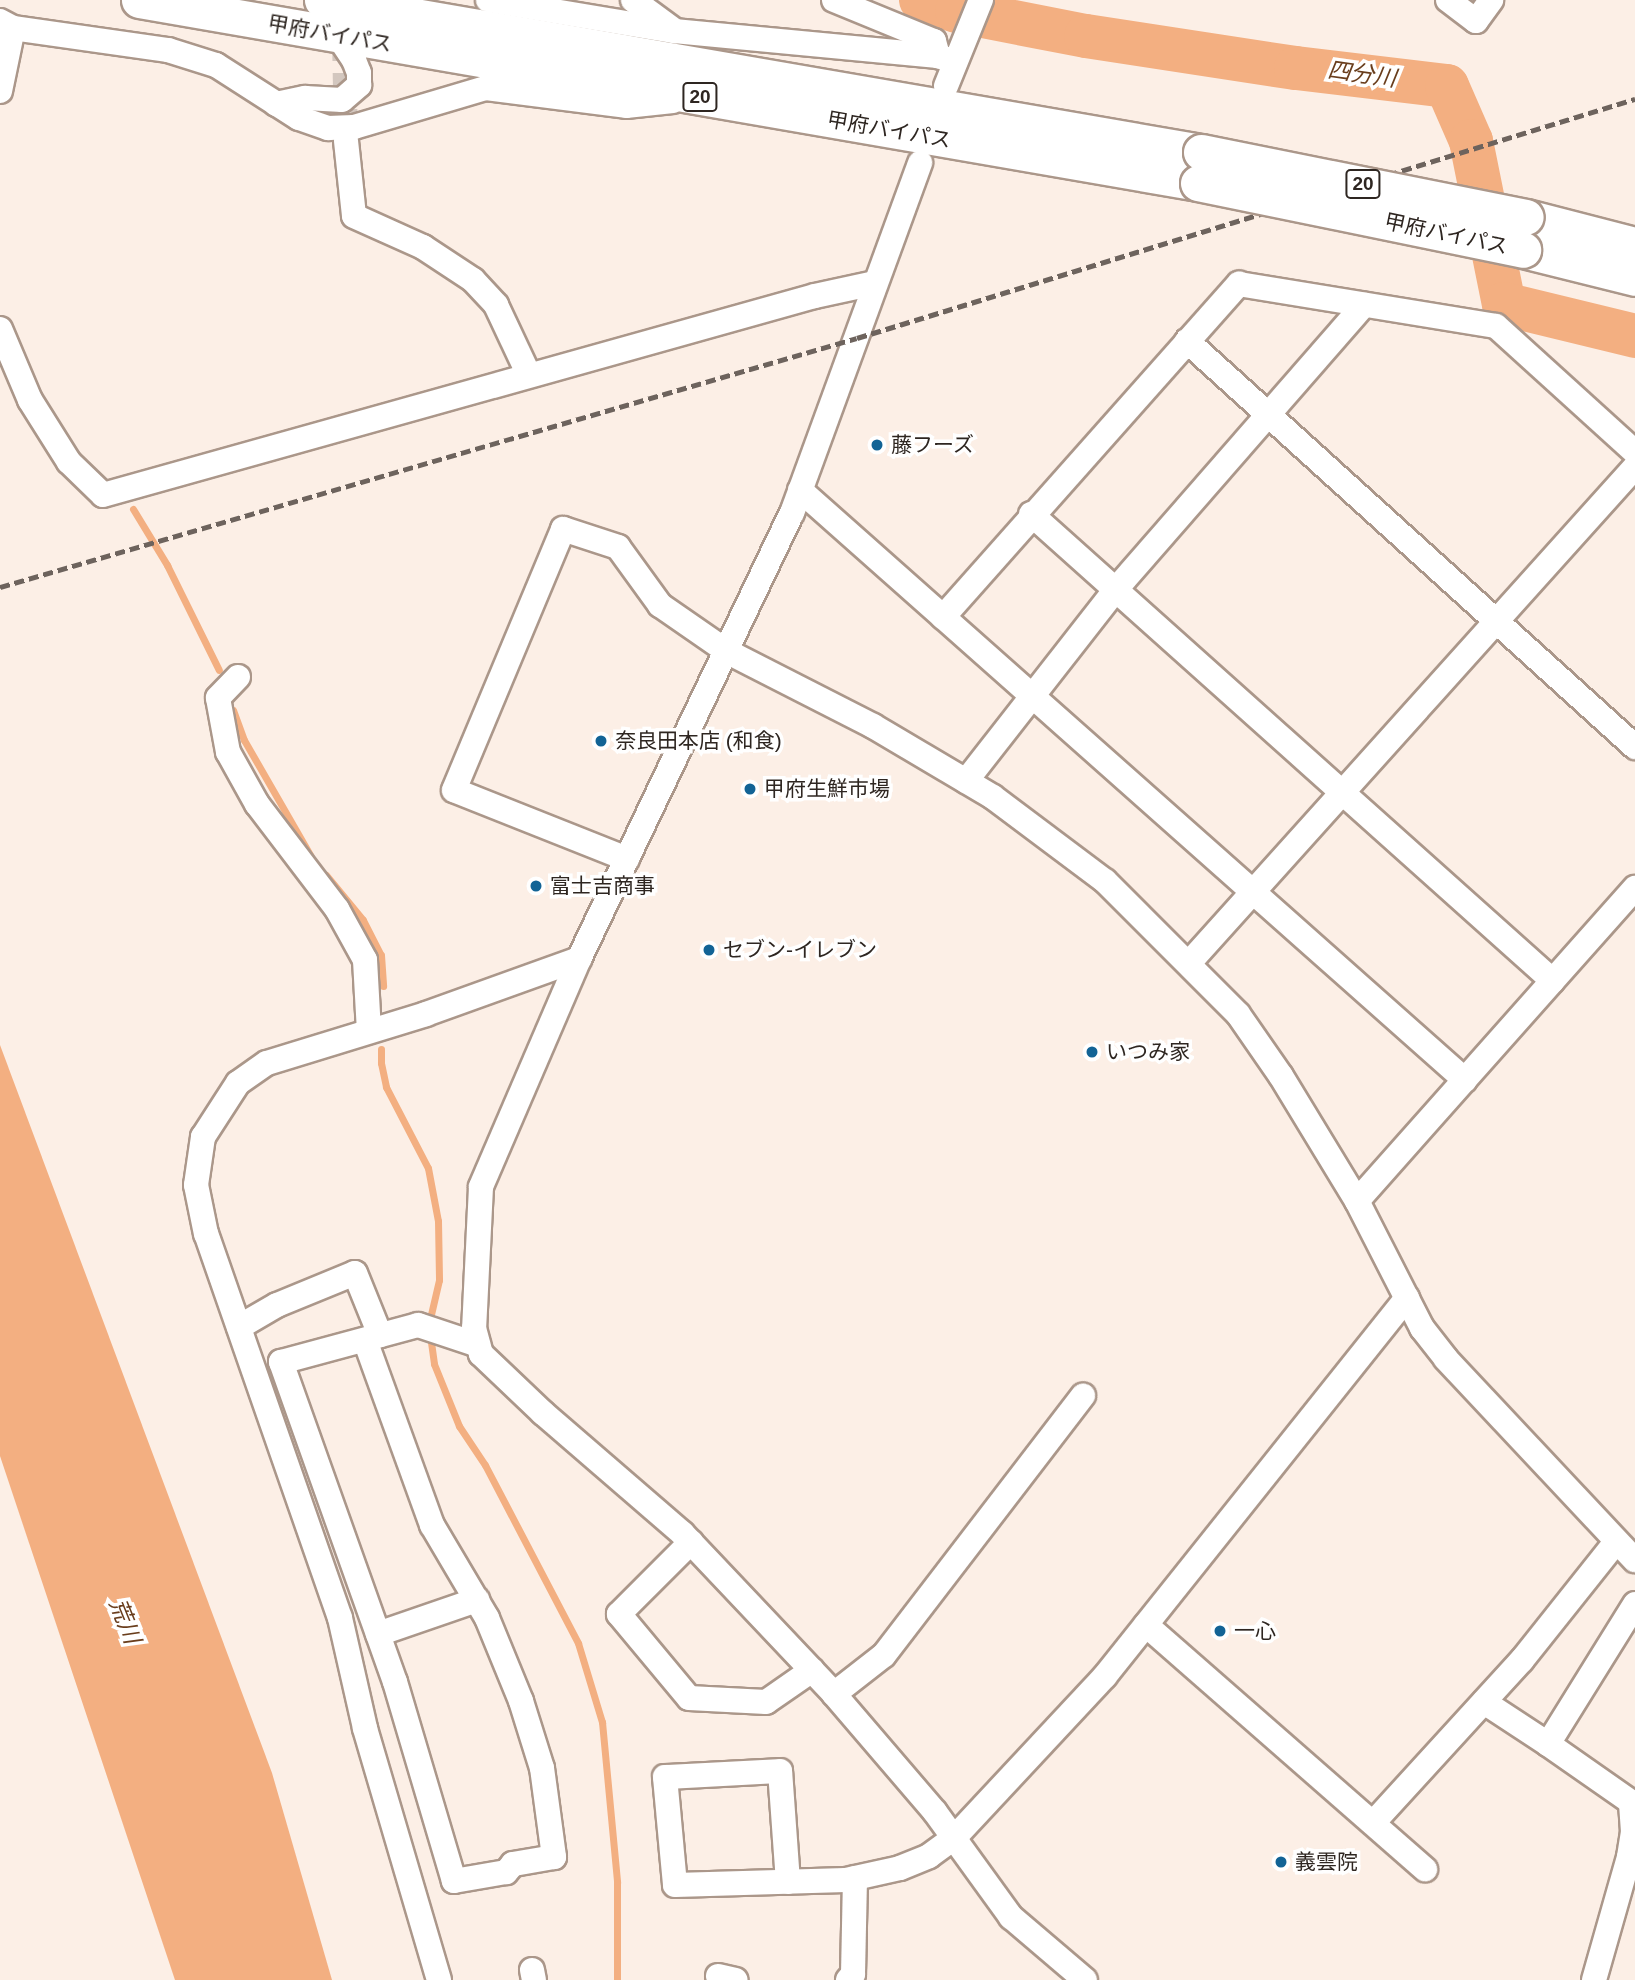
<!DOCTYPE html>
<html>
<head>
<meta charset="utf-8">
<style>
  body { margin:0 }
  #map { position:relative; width:1635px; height:1980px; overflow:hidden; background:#fcefe6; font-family:Arial,"Noto Sans JP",sans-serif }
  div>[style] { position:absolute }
  .water>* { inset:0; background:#f3af81 }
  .stream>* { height:7px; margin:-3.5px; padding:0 3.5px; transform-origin:3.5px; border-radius:3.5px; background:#f3af81 }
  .river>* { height:44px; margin:-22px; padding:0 22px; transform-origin:22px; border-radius:22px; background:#f3af81 }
  .minor-tunnel>* { height:24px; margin-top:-12px; transform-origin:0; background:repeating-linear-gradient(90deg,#d3c7bf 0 24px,transparent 0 36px) }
  .roads { filter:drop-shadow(2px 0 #ab978a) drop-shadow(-2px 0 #ab978a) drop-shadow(0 2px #ab978a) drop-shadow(0 -2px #ab978a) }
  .minor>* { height:24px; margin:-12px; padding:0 12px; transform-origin:12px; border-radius:12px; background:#fff }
  .highway>* { height:35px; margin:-17.5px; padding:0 17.5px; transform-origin:17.5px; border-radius:17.5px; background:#fff }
  .rail>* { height:5px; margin-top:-2.5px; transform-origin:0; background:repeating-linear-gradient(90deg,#6d635d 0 10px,transparent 0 15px) }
  .bridges { filter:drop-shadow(2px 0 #ab978a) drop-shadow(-2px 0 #ab978a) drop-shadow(0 2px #ab978a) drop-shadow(0 -2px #ab978a) }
  .highway-bridge>* { height:35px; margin:-17.5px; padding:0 17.5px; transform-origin:17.5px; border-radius:17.5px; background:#fff }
  .dots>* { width:19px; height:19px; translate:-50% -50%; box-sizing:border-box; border:4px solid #fff; border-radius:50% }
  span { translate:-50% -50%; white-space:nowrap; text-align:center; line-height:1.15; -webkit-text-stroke:7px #fff; paint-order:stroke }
  .shield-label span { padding:2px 5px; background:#fff; border:2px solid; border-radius:5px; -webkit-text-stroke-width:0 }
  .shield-label { font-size:19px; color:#2e2621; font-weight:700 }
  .street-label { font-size:21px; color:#2e2621 }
  .poi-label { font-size:21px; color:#2e2621 }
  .left { translate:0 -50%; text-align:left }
  .water-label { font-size:23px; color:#693d1c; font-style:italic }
</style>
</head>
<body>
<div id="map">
  <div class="water">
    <div style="clip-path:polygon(0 1045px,272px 1773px,332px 1980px,175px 1980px,0 1456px)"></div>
  </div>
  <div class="stream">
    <div style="left:133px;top:509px;width:66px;rotate:58.7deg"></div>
    <div style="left:167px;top:565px;width:117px;rotate:63.7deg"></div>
    <div style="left:233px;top:710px;width:32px;rotate:70deg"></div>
    <div style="left:244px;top:740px;width:133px;rotate:60.1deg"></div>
    <div style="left:326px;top:875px;width:58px;rotate:50.6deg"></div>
    <div style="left:363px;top:920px;width:39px;rotate:63deg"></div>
    <div style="left:381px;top:955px;width:31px;rotate:86deg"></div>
    <div style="left:381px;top:1049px;width:14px;rotate:90deg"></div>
    <div style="left:381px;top:1063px;width:25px;rotate:78deg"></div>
    <div style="left:386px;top:1087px;width:91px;rotate:62.6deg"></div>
    <div style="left:428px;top:1168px;width:54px;rotate:79.3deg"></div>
    <div style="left:438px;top:1221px;width:59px;rotate:89deg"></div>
    <div style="left:439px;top:1280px;width:44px;rotate:103.1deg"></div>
    <div style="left:430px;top:1335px;width:29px;rotate:82deg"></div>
    <div style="left:434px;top:1364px;width:67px;rotate:68deg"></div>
    <div style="left:459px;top:1426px;width:47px;rotate:56.3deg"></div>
    <div style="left:485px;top:1465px;width:201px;rotate:62.4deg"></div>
    <div style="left:578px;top:1643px;width:83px;rotate:73.1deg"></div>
    <div style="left:602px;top:1722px;width:161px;rotate:84.6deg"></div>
    <div style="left:617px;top:1882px;width:98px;rotate:90deg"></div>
  </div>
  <div class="river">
    <div style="left:921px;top:0;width:38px;rotate:17deg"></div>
    <div style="left:957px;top:11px;width:131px;rotate:11deg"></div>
    <div style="left:1086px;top:36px;width:212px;rotate:8.7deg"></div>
    <div style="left:1296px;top:68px;width:152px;rotate:6.8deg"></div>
    <div style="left:1447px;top:86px;width:60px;rotate:66.4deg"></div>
    <div style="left:1471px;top:141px;width:166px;rotate:78.6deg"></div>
    <div style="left:1504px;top:304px;width:135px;rotate:13.7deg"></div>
  </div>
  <div class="minor-tunnel">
    <div style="left:344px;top:37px;width:104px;rotate:88.9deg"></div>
  </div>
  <div class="roads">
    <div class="minor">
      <div style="left:488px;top:0;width:189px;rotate:9.5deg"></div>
      <div style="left:674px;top:31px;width:265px;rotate:5.4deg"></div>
      <div style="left:938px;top:56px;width:18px;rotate:19deg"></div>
      <div style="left:633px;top:0;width:47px;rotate:36.4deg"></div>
      <div style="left:834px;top:0;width:108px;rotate:22.3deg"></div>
      <div style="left:934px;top:41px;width:16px;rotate:75deg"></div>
      <div style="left:1448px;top:0;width:35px;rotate:37deg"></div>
      <div style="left:1476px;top:21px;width:26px;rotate:-54deg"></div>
      <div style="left:0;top:21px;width:15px;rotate:28deg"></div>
      <div style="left:13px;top:28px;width:157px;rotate:8.1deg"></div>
      <div style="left:168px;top:50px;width:50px;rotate:17.4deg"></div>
      <div style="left:216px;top:65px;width:98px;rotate:32.6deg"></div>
      <div style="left:299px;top:118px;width:31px;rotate:19deg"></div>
      <div style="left:328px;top:128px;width:26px;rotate:-2deg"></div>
      <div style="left:354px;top:127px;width:138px;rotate:-16.5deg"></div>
      <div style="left:486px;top:88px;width:141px;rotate:7.3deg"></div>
      <div style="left:626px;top:106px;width:47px;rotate:-6.1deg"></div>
      <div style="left:946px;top:86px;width:93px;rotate:-67.9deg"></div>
      <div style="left:0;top:91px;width:64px;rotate:-78.3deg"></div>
      <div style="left:276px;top:104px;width:30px;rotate:-12deg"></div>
      <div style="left:305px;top:98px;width:37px;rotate:3deg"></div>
      <div style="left:342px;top:100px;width:23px;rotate:-41deg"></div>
      <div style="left:359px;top:85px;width:12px;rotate:-90deg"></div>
      <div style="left:359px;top:73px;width:14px;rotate:-111deg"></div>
      <div style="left:354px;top:60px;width:30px;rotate:-124deg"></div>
      <div style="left:346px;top:141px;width:75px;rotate:83.9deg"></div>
      <div style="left:354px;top:216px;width:76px;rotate:24.2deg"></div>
      <div style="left:423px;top:247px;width:60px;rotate:33.4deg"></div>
      <div style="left:473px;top:280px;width:34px;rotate:47deg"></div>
      <div style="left:496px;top:305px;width:77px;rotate:64.8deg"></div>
      <div style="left:0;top:329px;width:77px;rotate:67.1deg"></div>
      <div style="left:30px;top:400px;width:73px;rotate:57.8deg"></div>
      <div style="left:69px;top:462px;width:47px;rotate:44.1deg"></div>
      <div style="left:103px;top:495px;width:739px;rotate:-15.62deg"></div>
      <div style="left:815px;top:296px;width:61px;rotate:-12.2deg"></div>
      <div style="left:1187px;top:341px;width:605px;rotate:42.18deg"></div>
      <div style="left:800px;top:490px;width:889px;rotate:41.58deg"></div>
      <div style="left:1031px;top:514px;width:700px;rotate:41.82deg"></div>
      <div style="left:943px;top:617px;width:446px;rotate:-48.4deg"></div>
      <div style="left:1239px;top:284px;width:260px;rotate:9.3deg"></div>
      <div style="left:1496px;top:326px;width:188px;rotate:42.2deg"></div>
      <div style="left:238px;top:677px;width:29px;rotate:134deg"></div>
      <div style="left:218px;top:698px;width:55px;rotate:79.5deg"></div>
      <div style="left:228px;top:752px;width:60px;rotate:60.9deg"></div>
      <div style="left:257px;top:804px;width:132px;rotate:52.7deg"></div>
      <div style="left:337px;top:909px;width:58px;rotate:61.2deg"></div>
      <div style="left:365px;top:960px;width:71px;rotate:86.8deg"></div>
      <div style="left:966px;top:781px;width:244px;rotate:-52deg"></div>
      <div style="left:1116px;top:589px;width:377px;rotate:-48.9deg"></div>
      <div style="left:627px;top:859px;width:186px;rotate:-158.3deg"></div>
      <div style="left:454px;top:790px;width:283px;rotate:-67.3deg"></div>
      <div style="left:563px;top:529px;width:58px;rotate:18.1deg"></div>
      <div style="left:618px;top:547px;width:72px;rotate:54.1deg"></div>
      <div style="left:660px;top:605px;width:83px;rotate:34.7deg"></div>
      <div style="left:728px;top:652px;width:163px;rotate:27deg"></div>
      <div style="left:873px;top:726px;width:139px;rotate:30.6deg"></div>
      <div style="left:993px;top:797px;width:140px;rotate:36.9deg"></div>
      <div style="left:1105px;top:881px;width:188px;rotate:45deg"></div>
      <div style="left:1238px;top:1014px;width:75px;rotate:55.3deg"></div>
      <div style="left:1281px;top:1076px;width:146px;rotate:58.7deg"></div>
      <div style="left:1357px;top:1201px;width:143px;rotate:62.9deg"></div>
      <div style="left:1422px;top:1328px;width:39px;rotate:52deg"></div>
      <div style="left:1446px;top:1359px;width:276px;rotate:46.8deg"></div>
      <div style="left:579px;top:959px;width:248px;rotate:113.3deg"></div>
      <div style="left:481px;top:1187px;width:141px;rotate:92.8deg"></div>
      <div style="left:474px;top:1328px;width:27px;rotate:75deg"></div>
      <div style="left:481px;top:1354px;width:86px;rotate:43.6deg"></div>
      <div style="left:543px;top:1413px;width:184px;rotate:40.8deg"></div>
      <div style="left:682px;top:1533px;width:221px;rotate:46.6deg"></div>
      <div style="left:834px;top:1694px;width:155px;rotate:49.4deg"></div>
      <div style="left:935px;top:1812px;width:130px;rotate:54.1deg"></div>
      <div style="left:1011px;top:1917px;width:97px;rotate:40.4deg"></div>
      <div style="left:1189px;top:963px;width:667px;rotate:-48.04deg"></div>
      <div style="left:1357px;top:1201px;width:419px;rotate:-48.4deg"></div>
      <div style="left:239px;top:1327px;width:44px;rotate:-30.1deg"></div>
      <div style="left:277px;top:1305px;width:84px;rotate:-22.3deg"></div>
      <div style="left:355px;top:1273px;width:67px;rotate:68deg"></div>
      <div style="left:365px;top:1340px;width:197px;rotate:70.1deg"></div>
      <div style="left:432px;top:1525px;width:108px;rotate:59.4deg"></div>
      <div style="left:487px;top:1618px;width:90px;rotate:67.7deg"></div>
      <div style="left:521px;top:1701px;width:70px;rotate:72.6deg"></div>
      <div style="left:542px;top:1768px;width:90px;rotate:82.3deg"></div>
      <div style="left:554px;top:1857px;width:42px;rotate:170.3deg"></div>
      <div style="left:513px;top:1864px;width:11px;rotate:131deg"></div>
      <div style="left:506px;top:1872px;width:53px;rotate:170.2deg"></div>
      <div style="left:454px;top:1881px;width:208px;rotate:-106.5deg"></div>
      <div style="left:395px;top:1682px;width:340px;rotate:-109.6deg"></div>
      <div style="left:281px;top:1362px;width:142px;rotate:-15.1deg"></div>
      <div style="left:418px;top:1325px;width:63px;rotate:18.4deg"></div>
      <div style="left:691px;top:1542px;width:102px;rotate:135deg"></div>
      <div style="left:619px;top:1614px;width:109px;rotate:50.2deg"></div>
      <div style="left:689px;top:1698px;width:77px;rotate:3deg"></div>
      <div style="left:766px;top:1702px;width:56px;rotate:-34.8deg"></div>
      <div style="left:1146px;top:1625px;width:371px;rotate:41.2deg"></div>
      <div style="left:378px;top:1634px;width:105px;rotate:-19deg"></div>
      <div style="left:834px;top:1694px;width:63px;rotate:-38deg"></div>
      <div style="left:884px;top:1655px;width:327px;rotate:-52.5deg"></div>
      <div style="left:1484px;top:1702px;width:77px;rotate:33.3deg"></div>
      <div style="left:1373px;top:1823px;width:221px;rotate:-47.6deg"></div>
      <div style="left:1522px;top:1660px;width:151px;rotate:-51.5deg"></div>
      <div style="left:788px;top:1882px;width:111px;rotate:-94.1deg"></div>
      <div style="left:780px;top:1771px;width:115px;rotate:177deg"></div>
      <div style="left:665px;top:1777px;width:108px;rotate:84.7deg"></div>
      <div style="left:675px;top:1885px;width:171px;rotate:-1.7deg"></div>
      <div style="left:846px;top:1880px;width:55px;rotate:-12.5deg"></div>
      <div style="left:900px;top:1868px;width:31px;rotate:-22deg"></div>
      <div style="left:929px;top:1856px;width:31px;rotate:-36deg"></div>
      <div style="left:954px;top:1838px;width:221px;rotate:-47deg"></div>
      <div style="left:1105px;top:1676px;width:484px;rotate:-51.4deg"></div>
      <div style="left:532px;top:1970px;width:10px;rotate:79deg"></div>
      <div style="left:718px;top:1976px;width:18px;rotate:13deg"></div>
      <div style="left:439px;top:1980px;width:263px;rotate:-106.4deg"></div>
      <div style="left:365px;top:1728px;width:113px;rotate:-102.8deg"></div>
      <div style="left:340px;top:1618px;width:407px;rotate:-109.2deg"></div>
      <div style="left:206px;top:1234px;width:50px;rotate:-101.5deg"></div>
      <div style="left:196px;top:1185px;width:49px;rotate:-81.7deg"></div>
      <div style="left:203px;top:1137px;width:64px;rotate:-57.1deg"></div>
      <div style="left:238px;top:1083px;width:35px;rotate:-35deg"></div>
      <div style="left:267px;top:1063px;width:166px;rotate:-17.1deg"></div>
      <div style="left:426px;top:1014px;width:163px;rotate:-19.8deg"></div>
      <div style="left:579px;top:959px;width:494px;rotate:-64.5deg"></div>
      <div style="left:792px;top:513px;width:373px;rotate:-69.9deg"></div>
      <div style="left:848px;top:1980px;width:8px;rotate:-50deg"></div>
      <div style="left:853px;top:1974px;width:96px;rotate:-88.8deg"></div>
      <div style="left:1594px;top:1980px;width:128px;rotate:-74.1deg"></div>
      <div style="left:1629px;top:1857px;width:25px;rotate:-81deg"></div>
      <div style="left:1633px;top:1832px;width:30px;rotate:-94deg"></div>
      <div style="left:1631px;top:1802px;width:101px;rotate:-145.1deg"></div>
      <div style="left:1548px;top:1744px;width:165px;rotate:-58.1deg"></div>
    </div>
    <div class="highway">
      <div style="left:139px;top:0;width:1075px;rotate:9.8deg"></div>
      <div style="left:322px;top:0;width:892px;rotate:9.81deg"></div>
      <div style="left:1526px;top:217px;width:113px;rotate:14.4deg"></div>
      <div style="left:1523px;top:250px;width:115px;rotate:14deg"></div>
    </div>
  </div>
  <div class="rail">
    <div style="left:0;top:587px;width:892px;rotate:-16.2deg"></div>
    <div style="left:857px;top:338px;width:814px;rotate:-17.08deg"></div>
  </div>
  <div class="bridges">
    <div class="highway-bridge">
      <div style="left:1201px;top:152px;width:331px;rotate:11.3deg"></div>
      <div style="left:1198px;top:183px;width:332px;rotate:11.6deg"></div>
    </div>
  </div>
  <div class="dots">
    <div style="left:877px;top:445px;background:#126395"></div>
    <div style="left:601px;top:741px;background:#126395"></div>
    <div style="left:750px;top:789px;background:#126395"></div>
    <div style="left:536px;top:886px;background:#126395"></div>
    <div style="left:709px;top:950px;background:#126395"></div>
    <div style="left:1092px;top:1052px;background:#126395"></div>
    <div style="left:1220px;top:1631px;background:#126395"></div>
    <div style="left:1281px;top:1862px;background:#126395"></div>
  </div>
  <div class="shield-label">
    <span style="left:700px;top:97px">20</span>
    <span style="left:1363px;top:184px">20</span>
  </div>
  <div class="street-label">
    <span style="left:330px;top:34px;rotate:10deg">甲府バイパス</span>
    <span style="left:889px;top:130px;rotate:10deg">甲府バイパス</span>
    <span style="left:1446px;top:234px;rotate:12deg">甲府バイパス</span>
  </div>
  <div class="poi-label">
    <span class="left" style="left:891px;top:445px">藤フーズ</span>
    <span class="left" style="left:615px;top:741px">奈良田本店 (和食)</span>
    <span class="left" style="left:764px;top:789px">甲府生鮮市場</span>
    <span class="left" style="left:550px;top:886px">富士吉商事</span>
    <span class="left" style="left:723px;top:950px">セブン-イレブン</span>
    <span class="left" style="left:1106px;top:1052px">いつみ家</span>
    <span class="left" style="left:1234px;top:1631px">一心</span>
    <span class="left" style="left:1295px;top:1862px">義雲院</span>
  </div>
  <div class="water-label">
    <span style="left:1362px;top:74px;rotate:8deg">四分川</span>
    <span style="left:125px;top:1621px;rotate:68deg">荒川</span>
  </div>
</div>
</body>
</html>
